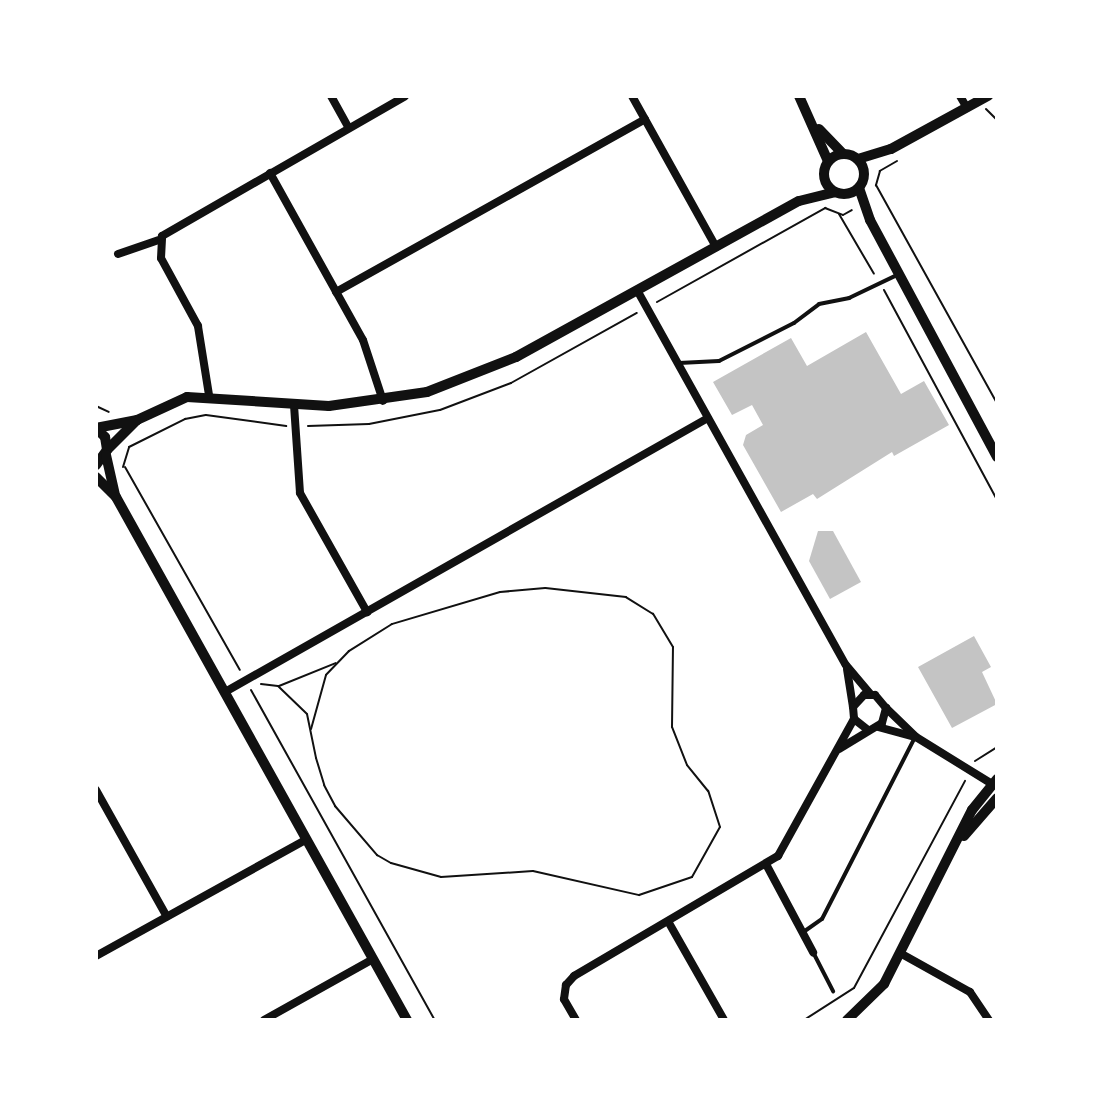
<!DOCTYPE html>
<html>
<head>
<meta charset="utf-8">
<style>
  body { margin:0 }
  #map { position:relative; width:1093px; height:1116px; overflow:hidden; background:#fff; font-family:Merriweather,serif }
  div>[style] { position:absolute }
  .building>* { inset:0; background:#c4c4c4 }
  .path>* { height:2px; margin:-1px; padding:0 1px; transform-origin:1px; border-radius:1px; background:#111 }
  .service>* { height:4px; margin:-2px; padding:0 2px; transform-origin:2px; border-radius:2px; background:#111 }
  .minor>* { height:8px; margin:-4px; padding:0 4px; transform-origin:4px; border-radius:4px; background:#111 }
  .tertiary>* { height:10px; margin:-5px; padding:0 5px; transform-origin:5px; border-radius:5px; background:#111 }
  .tertiary>.ring { margin:-5px; padding:0; box-sizing:content-box; background:none; border:10px solid #111; border-radius:50% }
  span { translate:-50% -50%; white-space:nowrap; text-align:center; line-height:1.15; -webkit-text-stroke:7px #fff; paint-order:stroke }
  .frame { position:absolute; inset:0; border:98px solid #fff; pointer-events:none }
</style>
</head>
<body>
<div id="map">
  <div class="building">
    <div style="clip-path:polygon(866px 332px,901px 394px,924px 381px,949px 425px,894px 456px,892px 452px,817px 499px,813px 494px,781px 512px,743px 445px,746px 435px,763px 425px,752px 405px,732px 415px,713px 382px,791px 338px,807px 366px)"></div>
    <div style="clip-path:polygon(818px 531px,833px 531px,861px 582px,830px 599px,809px 561px)"></div>
    <div style="clip-path:polygon(974px 636px,991px 667px,982px 672px,997px 704px,952px 728px,918px 667px)"></div>
  </div>
  <div class="path">
    <div style="left:986px;top:109px;width:16px;rotate:45deg"></div>
    <div style="left:897px;top:161px;width:20px;rotate:150deg"></div>
    <div style="left:880px;top:171px;width:15px;rotate:106deg"></div>
    <div style="left:876px;top:185px;width:249px;rotate:61deg"></div>
    <div style="left:839px;top:214px;width:69px;rotate:59.7deg"></div>
    <div style="left:884px;top:290px;width:238px;rotate:61.7deg"></div>
    <div style="left:657px;top:302px;width:193px;rotate:-29.2deg"></div>
    <div style="left:825px;top:208px;width:19px;rotate:21deg"></div>
    <div style="left:843px;top:215px;width:10px;rotate:-29deg"></div>
    <div style="left:96px;top:406px;width:14px;rotate:25deg"></div>
    <div style="left:308px;top:426px;width:61px;rotate:-1.9deg"></div>
    <div style="left:369px;top:424px;width:72px;rotate:-11.2deg"></div>
    <div style="left:440px;top:410px;width:76px;rotate:-20.8deg"></div>
    <div style="left:511px;top:383px;width:144px;rotate:-29.1deg"></div>
    <div style="left:123px;top:467px;width:21px;rotate:-73deg"></div>
    <div style="left:129px;top:447px;width:63px;rotate:-26.6deg"></div>
    <div style="left:185px;top:419px;width:21px;rotate:-11deg"></div>
    <div style="left:206px;top:415px;width:81px;rotate:7.8deg"></div>
    <div style="left:125px;top:467px;width:233px;rotate:60.5deg"></div>
    <div style="left:261px;top:684px;width:17px;rotate:7deg"></div>
    <div style="left:278px;top:686px;width:40px;rotate:44deg"></div>
    <div style="left:307px;top:714px;width:45px;rotate:78.4deg"></div>
    <div style="left:316px;top:758px;width:28px;rotate:73deg"></div>
    <div style="left:324px;top:785px;width:24px;rotate:62deg"></div>
    <div style="left:335px;top:806px;width:65px;rotate:49.4deg"></div>
    <div style="left:377px;top:855px;width:16px;rotate:30deg"></div>
    <div style="left:391px;top:863px;width:52px;rotate:15.6deg"></div>
    <div style="left:441px;top:877px;width:92px;rotate:-3.7deg"></div>
    <div style="left:533px;top:871px;width:109px;rotate:12.8deg"></div>
    <div style="left:639px;top:895px;width:56px;rotate:-18.8deg"></div>
    <div style="left:692px;top:877px;width:57px;rotate:-60.8deg"></div>
    <div style="left:720px;top:827px;width:38px;rotate:-108deg"></div>
    <div style="left:708px;top:791px;width:33px;rotate:-129deg"></div>
    <div style="left:687px;top:765px;width:41px;rotate:-111.5deg"></div>
    <div style="left:672px;top:727px;width:80px;rotate:-89.3deg"></div>
    <div style="left:673px;top:647px;width:39px;rotate:-121deg"></div>
    <div style="left:653px;top:614px;width:32px;rotate:-148deg"></div>
    <div style="left:626px;top:597px;width:81px;rotate:-173.7deg"></div>
    <div style="left:545px;top:588px;width:45px;rotate:174.9deg"></div>
    <div style="left:500px;top:592px;width:113px;rotate:163.5deg"></div>
    <div style="left:392px;top:624px;width:51px;rotate:147.9deg"></div>
    <div style="left:349px;top:651px;width:33px;rotate:134deg"></div>
    <div style="left:326px;top:675px;width:56px;rotate:105.5deg"></div>
    <div style="left:279px;top:686px;width:61px;rotate:-22deg"></div>
    <div style="left:251px;top:690px;width:378px;rotate:60.9deg"></div>
    <div style="left:975px;top:761px;width:26px;rotate:-32deg"></div>
    <div style="left:804px;top:1020px;width:59px;rotate:-32.6deg"></div>
    <div style="left:854px;top:988px;width:235px;rotate:-61.8deg"></div>
  </div>
  <div class="service">
    <div style="left:679px;top:363px;width:40px;rotate:-2.9deg"></div>
    <div style="left:719px;top:361px;width:84px;rotate:-26.9deg"></div>
    <div style="left:794px;top:323px;width:31px;rotate:-37deg"></div>
    <div style="left:819px;top:304px;width:31px;rotate:-11deg"></div>
    <div style="left:849px;top:298px;width:53px;rotate:-25.6deg"></div>
    <div style="left:802px;top:933px;width:24px;rotate:-35deg"></div>
    <div style="left:822px;top:919px;width:202px;rotate:-62.9deg"></div>
    <div style="left:814px;top:954px;width:42px;rotate:62.8deg"></div>
  </div>
  <div class="minor">
    <div style="left:331px;top:96px;width:35px;rotate:61deg"></div>
    <div style="left:632px;top:96px;width:173px;rotate:60.9deg"></div>
    <div style="left:960px;top:96px;width:14px;rotate:60deg"></div>
    <div style="left:270px;top:173px;width:191px;rotate:60.9deg"></div>
    <div style="left:363px;top:340px;width:64px;rotate:71.8deg"></div>
    <div style="left:118px;top:254px;width:43px;rotate:-18.9deg"></div>
    <div style="left:637px;top:290px;width:429px;rotate:60.9deg"></div>
    <div style="left:846px;top:665px;width:38px;rotate:50deg"></div>
    <div style="left:336px;top:292px;width:354px;rotate:-29.2deg"></div>
    <div style="left:209px;top:395px;width:70px;rotate:-99.1deg"></div>
    <div style="left:198px;top:326px;width:77px;rotate:-118.6deg"></div>
    <div style="left:161px;top:258px;width:22px;rotate:-87deg"></div>
    <div style="left:162px;top:236px;width:280px;rotate:-29.9deg"></div>
    <div style="left:294px;top:405px;width:88px;rotate:86.1deg"></div>
    <div style="left:300px;top:493px;width:137px;rotate:60.6deg"></div>
    <div style="left:847px;top:669px;width:38px;rotate:81deg"></div>
    <div style="left:225px;top:692px;width:555px;rotate:-29.57deg"></div>
    <div style="left:886px;top:708px;width:42px;rotate:44deg"></div>
    <div style="left:916px;top:737px;width:89px;rotate:31.7deg"></div>
    <div style="left:878px;top:727px;width:38px;rotate:15deg"></div>
    <div style="left:839px;top:749px;width:50px;rotate:-31.2deg"></div>
    <div style="left:882px;top:723px;width:16px;rotate:-75deg"></div>
    <div style="left:886px;top:708px;width:17px;rotate:-130deg"></div>
    <div style="left:875px;top:695px;width:11px;rotate:180deg"></div>
    <div style="left:864px;top:695px;width:16px;rotate:133deg"></div>
    <div style="left:853px;top:707px;width:12px;rotate:85deg"></div>
    <div style="left:854px;top:719px;width:16px;rotate:38deg"></div>
    <div style="left:96px;top:790px;width:145px;rotate:60.8deg"></div>
    <div style="left:767px;top:866px;width:98px;rotate:61.9deg"></div>
    <div style="left:669px;top:923px;width:112px;rotate:60.4deg"></div>
    <div style="left:900px;top:953px;width:80px;rotate:29.1deg"></div>
    <div style="left:970px;top:992px;width:34px;rotate:56deg"></div>
    <div style="left:96px;top:956px;width:241px;rotate:-29deg"></div>
    <div style="left:264px;top:1020px;width:125px;rotate:-29.2deg"></div>
    <div style="left:576px;top:1020px;width:24px;rotate:-120deg"></div>
    <div style="left:564px;top:999px;width:14px;rotate:-82deg"></div>
    <div style="left:566px;top:985px;width:12px;rotate:-48deg"></div>
    <div style="left:574px;top:976px;width:237px;rotate:-30.5deg"></div>
    <div style="left:778px;top:856px;width:157px;rotate:-61deg"></div>
  </div>
  <div class="tertiary">
    <div style="left:799px;top:96px;width:71px;rotate:66deg"></div>
    <div style="left:819px;top:129px;width:33px;rotate:46deg"></div>
    <div class="ring" style="left:824px;top:154px;width:30px;height:30px"></div>
    <div style="left:858px;top:159px;width:34px;rotate:-17deg"></div>
    <div style="left:891px;top:149px;width:111px;rotate:-28.7deg"></div>
    <div style="left:859px;top:188px;width:34px;rotate:71deg"></div>
    <div style="left:870px;top:220px;width:269px;rotate:61.8deg"></div>
    <div style="left:96px;top:428px;width:42px;rotate:-11deg"></div>
    <div style="left:137px;top:420px;width:55px;rotate:-24.7deg"></div>
    <div style="left:187px;top:397px;width:142px;rotate:3.6deg"></div>
    <div style="left:329px;top:406px;width:99px;rotate:-8.1deg"></div>
    <div style="left:427px;top:392px;width:96px;rotate:-21.5deg"></div>
    <div style="left:516px;top:357px;width:323px;rotate:-28.9deg"></div>
    <div style="left:799px;top:201px;width:36px;rotate:-14deg"></div>
    <div style="left:96px;top:428px;width:13px;rotate:45deg"></div>
    <div style="left:105px;top:437px;width:13px;rotate:81deg"></div>
    <div style="left:107px;top:450px;width:19px;rotate:126deg"></div>
    <div style="left:107px;top:450px;width:41px;rotate:-45deg"></div>
    <div style="left:106px;top:455px;width:41px;rotate:77.3deg"></div>
    <div style="left:96px;top:477px;width:28px;rotate:45deg"></div>
    <div style="left:116px;top:497px;width:599px;rotate:60.91deg"></div>
    <div style="left:964px;top:836px;width:50px;rotate:-49deg"></div>
    <div style="left:847px;top:1020px;width:52px;rotate:-44.2deg"></div>
    <div style="left:884px;top:984px;width:195px;rotate:-63.2deg"></div>
    <div style="left:972px;top:810px;width:40px;rotate:-51deg"></div>
  </div>
  <div class="frame"></div>
</div>
</body>
</html>
